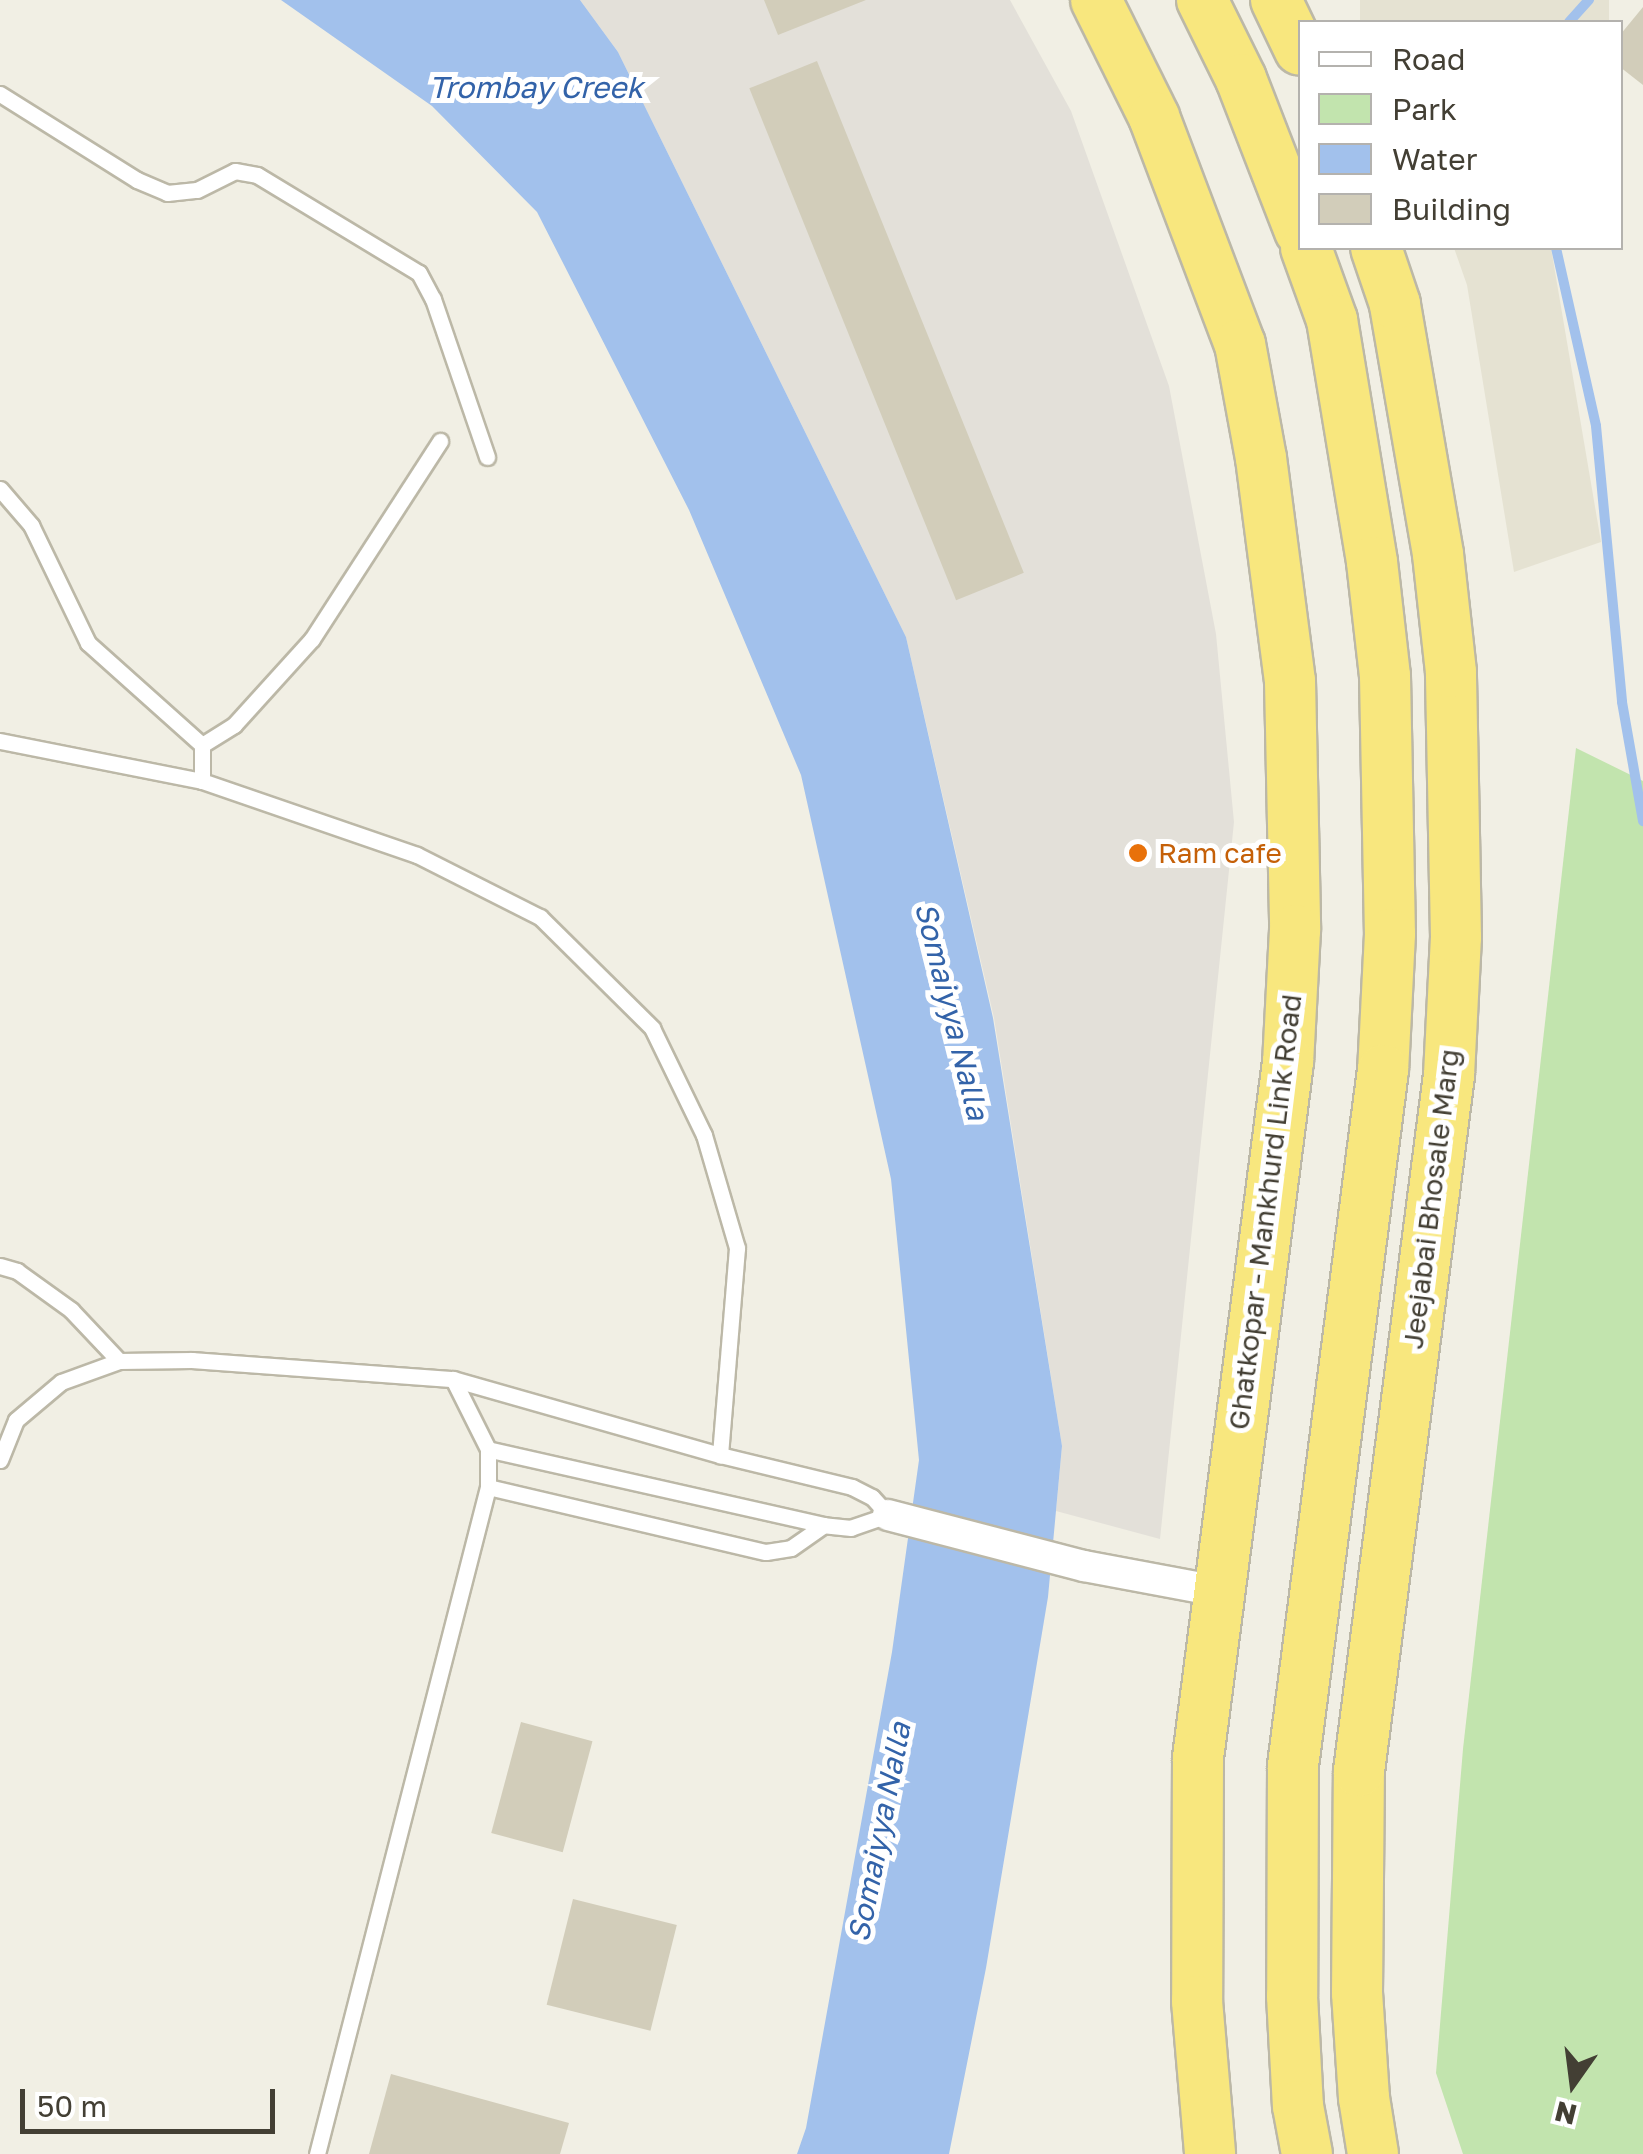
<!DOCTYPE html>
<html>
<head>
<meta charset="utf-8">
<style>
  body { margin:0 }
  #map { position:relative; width:1643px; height:2154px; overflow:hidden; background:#f1efe4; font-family:"Golos Text",sans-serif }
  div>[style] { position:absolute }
  .residential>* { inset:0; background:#e5e2d2; transform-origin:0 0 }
  .industrial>* { inset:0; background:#e3e0d9 }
  .green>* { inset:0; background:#c2e4ae }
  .water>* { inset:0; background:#a2c1ec }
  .stream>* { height:10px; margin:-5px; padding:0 5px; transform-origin:5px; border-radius:5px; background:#a2c1ec }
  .building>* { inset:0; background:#d2cdba; transform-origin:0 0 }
  .roads { filter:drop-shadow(2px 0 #bcb8a7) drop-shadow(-2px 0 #bcb8a7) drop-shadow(0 2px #bcb8a7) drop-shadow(0 -2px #bcb8a7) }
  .service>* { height:15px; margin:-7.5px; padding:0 7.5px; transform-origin:7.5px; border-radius:7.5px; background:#fff }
  .minor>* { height:30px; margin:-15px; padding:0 15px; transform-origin:15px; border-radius:15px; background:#fff }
  .trunk>* { height:50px; margin:-25px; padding:0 25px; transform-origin:25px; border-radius:25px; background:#f8e77e }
  .dots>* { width:28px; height:28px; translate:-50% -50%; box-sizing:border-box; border:5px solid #fff; border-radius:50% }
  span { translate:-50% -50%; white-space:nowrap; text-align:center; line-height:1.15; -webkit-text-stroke:10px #fff; paint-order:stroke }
  .food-label { font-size:28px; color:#c56008 }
  .left { translate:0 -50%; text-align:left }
  .street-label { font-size:28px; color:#433f34 }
  .water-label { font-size:30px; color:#3363a9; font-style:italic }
  .legend { position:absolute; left:1298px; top:20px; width:325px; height:230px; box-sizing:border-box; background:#fff; border:2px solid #b4b2ae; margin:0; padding:12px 18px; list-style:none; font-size:30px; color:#433f34 }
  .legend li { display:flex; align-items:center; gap:20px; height:50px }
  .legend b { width:50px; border:2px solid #b4b2ae }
  .north { position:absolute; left:1523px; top:2034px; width:100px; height:100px; -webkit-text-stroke:8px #fff; paint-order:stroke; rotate:194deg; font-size:28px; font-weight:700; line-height:40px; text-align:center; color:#433f34 }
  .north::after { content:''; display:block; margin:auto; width:35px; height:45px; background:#433f34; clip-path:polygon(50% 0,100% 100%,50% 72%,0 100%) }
  .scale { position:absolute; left:20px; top:2089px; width:255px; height:45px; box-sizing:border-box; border:5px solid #433f34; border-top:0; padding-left:12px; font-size:30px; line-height:35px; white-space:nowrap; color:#433f34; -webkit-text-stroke:8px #fff; paint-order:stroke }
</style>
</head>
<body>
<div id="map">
  <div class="residential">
    <div style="left:1360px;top:0;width:249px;height:25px"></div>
    <div style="clip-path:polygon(1454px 248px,1551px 248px,1601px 542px,1514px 572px,1467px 285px)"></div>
  </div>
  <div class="industrial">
    <div style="clip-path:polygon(580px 0,1010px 0,1071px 111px,1169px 386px,1216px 634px,1234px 822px,1160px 1539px,1056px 1511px,1062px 1446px,994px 1018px,906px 637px,618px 52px)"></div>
  </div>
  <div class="green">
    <div style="clip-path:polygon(1576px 748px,1643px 781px,1643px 2154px,1463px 2154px,1436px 2073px,1463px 1749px)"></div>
  </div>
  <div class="water">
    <div style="clip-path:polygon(281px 0,580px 0,618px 52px,906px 637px,993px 1018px,1062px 1446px,1048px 1597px,986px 1968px,949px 2154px,797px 2154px,806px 2128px,892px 1652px,919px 1460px,891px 1179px,801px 775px,689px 510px,537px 212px,432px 106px)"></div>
  </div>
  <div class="stream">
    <div style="left:1569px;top:22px;width:30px;rotate:-48deg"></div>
    <div style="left:1556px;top:248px;width:182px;rotate:77.3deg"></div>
    <div style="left:1596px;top:426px;width:277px;rotate:84.6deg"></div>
    <div style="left:1622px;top:702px;width:121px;rotate:80deg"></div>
  </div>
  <div class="building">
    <div style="clip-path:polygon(764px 0,866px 0,778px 35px)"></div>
    <div style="clip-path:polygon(1643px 7px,1643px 85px,1620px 67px,1620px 35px)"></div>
    <div style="left:817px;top:61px;width:552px;height:73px;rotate:68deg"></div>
    <div style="left:521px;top:1722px;width:74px;height:115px;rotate:15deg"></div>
    <div style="left:573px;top:1899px;width:107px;height:109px;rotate:14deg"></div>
    <div style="clip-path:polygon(391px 2074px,569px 2123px,560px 2154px,369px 2154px)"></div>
  </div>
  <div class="roads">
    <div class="service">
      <div style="left:0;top:94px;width:162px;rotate:32.1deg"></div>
      <div style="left:137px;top:180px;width:33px;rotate:23deg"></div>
      <div style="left:167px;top:193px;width:30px;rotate:-6deg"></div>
      <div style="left:197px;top:190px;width:42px;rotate:-26.6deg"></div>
      <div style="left:235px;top:171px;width:22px;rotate:10deg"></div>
      <div style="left:257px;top:175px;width:189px;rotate:31.2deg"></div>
      <div style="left:419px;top:273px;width:30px;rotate:62deg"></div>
      <div style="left:433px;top:299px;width:167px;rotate:71.1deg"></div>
      <div style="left:0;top:489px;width:48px;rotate:49.3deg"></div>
      <div style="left:31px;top:525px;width:131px;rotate:64.2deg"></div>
      <div style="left:88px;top:643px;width:153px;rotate:41.8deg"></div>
      <div style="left:0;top:741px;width:206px;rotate:11.2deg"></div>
      <div style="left:202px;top:781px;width:227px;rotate:19deg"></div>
      <div style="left:417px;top:855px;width:138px;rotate:26.8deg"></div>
      <div style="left:540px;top:917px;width:158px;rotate:44.7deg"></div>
      <div style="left:652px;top:1028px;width:119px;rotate:64.1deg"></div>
      <div style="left:704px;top:1135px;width:118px;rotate:73.7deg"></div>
      <div style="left:737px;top:1248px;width:208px;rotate:94.7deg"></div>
      <div style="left:202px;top:781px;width:36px;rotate:-90deg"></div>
      <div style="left:202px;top:745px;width:38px;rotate:-32deg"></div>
      <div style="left:234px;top:725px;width:116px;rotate:-47.8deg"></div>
      <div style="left:312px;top:639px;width:236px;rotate:-57.1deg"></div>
      <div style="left:0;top:1266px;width:18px;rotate:16deg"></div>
      <div style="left:17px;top:1271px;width:67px;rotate:35.8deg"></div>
      <div style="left:71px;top:1310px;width:70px;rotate:46.7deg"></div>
      <div style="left:0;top:1460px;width:43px;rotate:-68.2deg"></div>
      <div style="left:16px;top:1420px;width:59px;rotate:-40.2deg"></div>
      <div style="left:61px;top:1382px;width:62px;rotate:-19.9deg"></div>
      <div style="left:119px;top:1361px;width:73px;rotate:-0.8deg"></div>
      <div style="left:192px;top:1360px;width:262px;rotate:4.2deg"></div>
      <div style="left:453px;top:1379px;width:278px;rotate:15.9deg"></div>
      <div style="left:720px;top:1455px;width:136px;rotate:13.6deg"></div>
      <div style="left:852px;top:1487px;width:22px;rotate:27deg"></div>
      <div style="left:872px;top:1497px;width:24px;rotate:48deg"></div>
      <div style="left:888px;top:1515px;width:39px;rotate:161deg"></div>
      <div style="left:851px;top:1528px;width:27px;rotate:-174deg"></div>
      <div style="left:824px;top:1525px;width:344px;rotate:-167.3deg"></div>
      <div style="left:488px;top:1487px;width:285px;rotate:13.2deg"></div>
      <div style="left:766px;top:1552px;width:25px;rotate:-9deg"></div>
      <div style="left:791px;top:1548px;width:40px;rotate:-34.9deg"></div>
      <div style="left:317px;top:2154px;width:689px;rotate:-75.62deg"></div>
      <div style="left:488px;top:1487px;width:38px;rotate:-90deg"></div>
      <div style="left:488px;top:1449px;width:78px;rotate:-116.6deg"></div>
    </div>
    <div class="minor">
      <div style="left:888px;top:1515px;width:203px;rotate:14.6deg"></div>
      <div style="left:1084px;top:1566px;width:136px;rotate:10.6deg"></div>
    </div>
    <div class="trunk">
      <div style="left:1096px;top:0;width:131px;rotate:63.6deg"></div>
      <div style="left:1154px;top:117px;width:243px;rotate:69.3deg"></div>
      <div style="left:1240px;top:344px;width:116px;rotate:79.6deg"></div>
      <div style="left:1261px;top:458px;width:225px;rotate:82.6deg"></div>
      <div style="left:1290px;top:681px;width:249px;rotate:88.8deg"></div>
      <div style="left:1295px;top:930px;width:132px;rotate:93deg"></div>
      <div style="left:1288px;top:1062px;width:702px;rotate:97.37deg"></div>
      <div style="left:1198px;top:1758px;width:243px;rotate:90.2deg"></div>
      <div style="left:1197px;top:2001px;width:154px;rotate:85.1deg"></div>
      <div style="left:1202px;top:0;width:88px;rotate:63.7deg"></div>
      <div style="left:1241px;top:79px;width:163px;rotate:68.8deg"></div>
      <div style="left:1276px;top:0;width:55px;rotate:64.4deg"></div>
      <div style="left:1306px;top:248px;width:77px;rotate:70.1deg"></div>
      <div style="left:1332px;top:320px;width:245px;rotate:80.6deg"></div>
      <div style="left:1372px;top:562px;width:115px;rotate:83.5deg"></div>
      <div style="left:1385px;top:676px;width:258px;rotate:88.9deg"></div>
      <div style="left:1390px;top:934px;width:136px;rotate:92.9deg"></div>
      <div style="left:1383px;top:1070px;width:702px;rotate:97.37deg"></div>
      <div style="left:1293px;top:1766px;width:230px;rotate:90.2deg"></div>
      <div style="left:1292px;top:1996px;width:110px;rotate:86.9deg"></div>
      <div style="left:1298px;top:2106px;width:49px;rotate:79.4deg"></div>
      <div style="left:1373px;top:2154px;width:57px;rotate:-99.1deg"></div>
      <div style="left:1364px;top:2098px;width:105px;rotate:-93.8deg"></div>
      <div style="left:1357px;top:1993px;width:222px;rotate:-89.5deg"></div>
      <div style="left:1359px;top:1771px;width:702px;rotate:-82.63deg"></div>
      <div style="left:1449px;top:1075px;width:138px;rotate:-87.1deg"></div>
      <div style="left:1456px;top:937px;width:265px;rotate:-91.1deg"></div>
      <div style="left:1451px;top:672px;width:119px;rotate:-96.3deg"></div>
      <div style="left:1438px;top:554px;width:254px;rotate:-99.8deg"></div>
      <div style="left:1395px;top:304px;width:59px;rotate:-108.7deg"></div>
    </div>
  </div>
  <div class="dots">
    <div style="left:1138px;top:853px;background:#e8710a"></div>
  </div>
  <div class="food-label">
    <span class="left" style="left:1158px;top:853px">Ram cafe</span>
  </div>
  <div class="street-label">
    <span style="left:1431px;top:1199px;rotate:-83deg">Jeejabai Bhosale Marg</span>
    <span style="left:1265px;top:1212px;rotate:-83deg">Ghatkopar - Mankhurd Link Road</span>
  </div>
  <div class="water-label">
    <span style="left:536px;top:87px">Trombay Creek</span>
    <span style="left:952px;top:1011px;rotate:76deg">Somaiyya Nalla</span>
    <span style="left:879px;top:1832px;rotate:-79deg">Somaiyya Nalla</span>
  </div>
  <ul class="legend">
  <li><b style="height:12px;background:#fff"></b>Road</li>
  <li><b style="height:28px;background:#c2e4ae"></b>Park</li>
  <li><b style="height:28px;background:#a2c1ec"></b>Water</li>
  <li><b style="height:28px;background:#d2cdba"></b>Building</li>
  </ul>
  <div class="north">N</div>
  <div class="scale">50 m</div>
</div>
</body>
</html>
